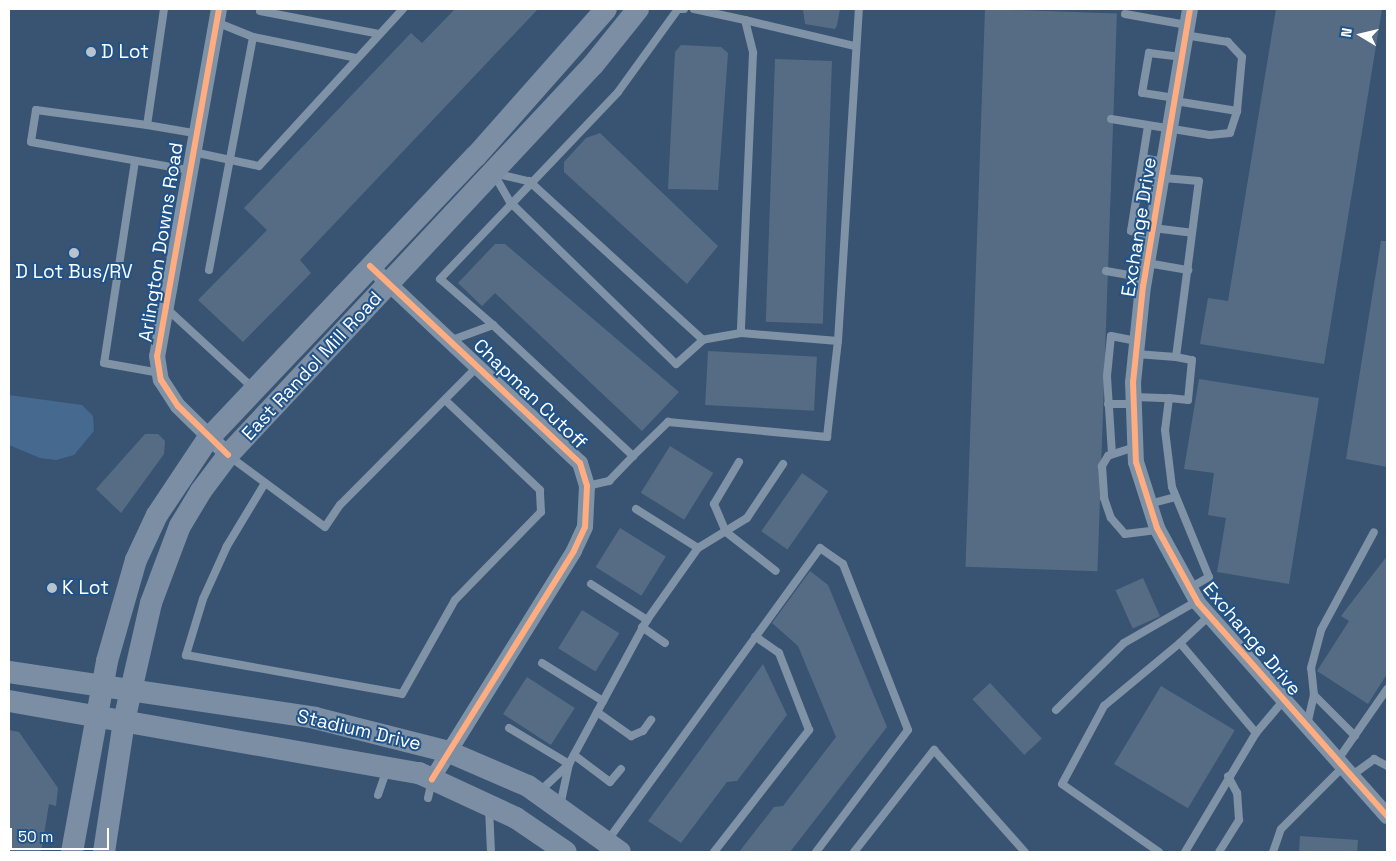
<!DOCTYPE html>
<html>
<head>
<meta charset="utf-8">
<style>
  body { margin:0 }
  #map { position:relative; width:1396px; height:861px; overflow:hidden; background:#385472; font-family:"Space Grotesk",sans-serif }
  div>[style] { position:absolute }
  .water>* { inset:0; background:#45698f }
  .building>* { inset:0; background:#566c84; transform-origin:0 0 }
  .service>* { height:8px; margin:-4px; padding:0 4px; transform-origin:4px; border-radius:4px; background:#7f92a6 }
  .minor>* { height:16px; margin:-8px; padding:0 8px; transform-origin:8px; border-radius:8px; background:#7f92a6 }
  .secondary>* { height:22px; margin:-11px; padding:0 11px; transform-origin:11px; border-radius:11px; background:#7b8ea3 }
  .cycleway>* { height:6px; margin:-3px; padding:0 3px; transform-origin:3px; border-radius:3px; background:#ffac80 }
  .dots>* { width:14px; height:14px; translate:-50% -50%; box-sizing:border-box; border:2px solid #1f538a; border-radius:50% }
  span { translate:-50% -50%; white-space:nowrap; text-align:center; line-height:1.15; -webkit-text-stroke:4px #1f538a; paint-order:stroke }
  .poi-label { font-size:19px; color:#fff }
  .left { translate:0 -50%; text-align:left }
  .street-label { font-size:19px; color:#fff }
  .frame { position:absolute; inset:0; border:10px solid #fff; pointer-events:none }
  .north { position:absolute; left:1336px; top:10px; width:50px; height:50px; -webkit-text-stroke:4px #1f538a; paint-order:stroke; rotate:279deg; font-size:14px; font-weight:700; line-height:20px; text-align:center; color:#fff }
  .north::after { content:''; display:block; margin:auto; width:18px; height:22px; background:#fff; clip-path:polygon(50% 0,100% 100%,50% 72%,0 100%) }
  .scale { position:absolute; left:10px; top:828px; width:99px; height:22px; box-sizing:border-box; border:2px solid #fff; border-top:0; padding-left:6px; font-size:15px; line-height:18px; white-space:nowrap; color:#fff; -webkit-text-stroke:4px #1f538a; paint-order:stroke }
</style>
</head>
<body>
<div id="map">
  <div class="water">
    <div style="clip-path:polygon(9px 395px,82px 405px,93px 416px,94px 431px,74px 455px,56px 460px,40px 458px,9px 445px)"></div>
  </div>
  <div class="building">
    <div style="clip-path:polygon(455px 9px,538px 9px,300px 260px,311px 273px,243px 342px,198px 300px,267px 230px,244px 208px,411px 33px,422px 43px)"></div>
    <div style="clip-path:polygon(803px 9px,840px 9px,837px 25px,835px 29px,805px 24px)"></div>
    <div style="left:985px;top:9px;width:132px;height:558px;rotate:2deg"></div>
    <div style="clip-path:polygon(1276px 9px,1382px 9px,1324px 364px,1200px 344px,1208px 298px,1228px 301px)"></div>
    <div style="clip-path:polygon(681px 45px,721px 47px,728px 53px,718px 190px,668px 189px,675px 52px)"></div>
    <div style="left:775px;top:59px;width:57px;height:263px;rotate:2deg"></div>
    <div style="clip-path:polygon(600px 133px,718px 246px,687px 284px,564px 172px,564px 162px,586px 138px)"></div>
    <div style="clip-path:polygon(1381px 241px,1387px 241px,1387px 467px,1346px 459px)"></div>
    <div style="clip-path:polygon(495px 244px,505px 244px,679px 392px,642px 431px,495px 293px,482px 306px,458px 283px)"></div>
    <div style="left:708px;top:351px;width:109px;height:54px;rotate:3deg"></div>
    <div style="clip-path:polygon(1199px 379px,1319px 398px,1289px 584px,1217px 572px,1226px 518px,1208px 515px,1214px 473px,1184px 469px)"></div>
    <div style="clip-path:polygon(145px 434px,158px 434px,165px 441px,164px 454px,121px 513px,96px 489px)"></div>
    <div style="left:670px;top:446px;width:51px;height:55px;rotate:32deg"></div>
    <div style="left:802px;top:473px;width:32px;height:71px;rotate:35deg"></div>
    <div style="left:620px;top:528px;width:54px;height:46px;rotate:32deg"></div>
    <div style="clip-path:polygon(1387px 556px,1387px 674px,1368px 704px,1317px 671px,1349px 621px,1341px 616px)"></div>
    <div style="clip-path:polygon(810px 571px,828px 585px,887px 727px,790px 852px,739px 852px,774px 807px,783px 806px,836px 737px,798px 646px,772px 623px)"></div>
    <div style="left:1143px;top:578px;width:42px;height:30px;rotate:66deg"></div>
    <div style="left:582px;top:610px;width:44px;height:45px;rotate:32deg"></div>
    <div style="clip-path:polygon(763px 664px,787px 715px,737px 781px,727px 782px,681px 843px,648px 821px)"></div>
    <div style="left:527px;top:677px;width:57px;height:44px;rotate:33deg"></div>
    <div style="left:990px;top:683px;width:76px;height:24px;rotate:47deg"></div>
    <div style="left:1161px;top:686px;width:86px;height:91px;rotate:31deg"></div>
    <div style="clip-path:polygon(9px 730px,19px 732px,58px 788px,56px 806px,49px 804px,41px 852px,9px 852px)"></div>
    <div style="clip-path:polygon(1300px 836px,1358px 840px,1357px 852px,1299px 852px)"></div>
  </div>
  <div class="service">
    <div style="left:164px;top:9px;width:117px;rotate:98.3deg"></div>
    <div style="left:147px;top:125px;width:48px;rotate:9.7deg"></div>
    <div style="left:694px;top:9px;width:52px;rotate:12.2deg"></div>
    <div style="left:745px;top:20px;width:34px;rotate:76deg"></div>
    <div style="left:753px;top:53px;width:280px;rotate:92.5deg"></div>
    <div style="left:741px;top:333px;width:39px;rotate:170deg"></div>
    <div style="left:260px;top:11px;width:121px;rotate:10.9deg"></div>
    <div style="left:1125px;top:14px;width:63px;rotate:10.1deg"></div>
    <div style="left:745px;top:20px;width:112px;rotate:13.4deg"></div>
    <div style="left:216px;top:22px;width:40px;rotate:22deg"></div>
    <div style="left:253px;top:37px;width:105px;rotate:11.5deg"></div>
    <div style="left:1175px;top:98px;width:33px;rotate:-171deg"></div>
    <div style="left:1142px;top:93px;width:41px;rotate:-80.1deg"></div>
    <div style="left:1149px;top:53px;width:32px;rotate:7deg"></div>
    <div style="left:1175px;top:101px;width:63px;rotate:9.2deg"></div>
    <div style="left:1111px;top:119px;width:100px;rotate:9.2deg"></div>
    <div style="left:1210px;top:135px;width:20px;rotate:-6deg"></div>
    <div style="left:1230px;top:133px;width:23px;rotate:-72deg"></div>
    <div style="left:1237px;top:111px;width:54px;rotate:-84.7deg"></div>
    <div style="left:1242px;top:57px;width:21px;rotate:-133deg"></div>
    <div style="left:1228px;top:42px;width:44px;rotate:-170.8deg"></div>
    <div style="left:147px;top:125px;width:112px;rotate:-172.3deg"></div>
    <div style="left:36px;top:110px;width:32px;rotate:99deg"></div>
    <div style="left:31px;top:142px;width:159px;rotate:10.1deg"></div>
    <div style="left:1148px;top:126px;width:106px;rotate:99.2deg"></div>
    <div style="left:1131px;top:231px;width:21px;rotate:11deg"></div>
    <div style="left:193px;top:152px;width:67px;rotate:12deg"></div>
    <div style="left:259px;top:166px;width:213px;rotate:-47.5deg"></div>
    <div style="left:1143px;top:158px;width:21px;rotate:11deg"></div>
    <div style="left:135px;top:161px;width:204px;rotate:98.7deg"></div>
    <div style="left:104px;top:363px;width:57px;rotate:10.1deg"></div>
    <div style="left:493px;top:173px;width:37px;rotate:13deg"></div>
    <div style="left:529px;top:181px;width:236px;rotate:42.4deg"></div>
    <div style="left:703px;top:340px;width:36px;rotate:138deg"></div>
    <div style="left:676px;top:364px;width:232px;rotate:-135.7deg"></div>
    <div style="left:510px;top:202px;width:34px;rotate:-120deg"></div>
    <div style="left:1137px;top:195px;width:21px;rotate:11deg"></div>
    <div style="left:1153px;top:228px;width:39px;rotate:7deg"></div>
    <div style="left:1147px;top:263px;width:42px;rotate:9.7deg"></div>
    <div style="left:209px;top:270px;width:237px;rotate:-79.3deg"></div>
    <div style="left:1106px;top:271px;width:40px;rotate:10deg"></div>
    <div style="left:166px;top:308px;width:118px;rotate:42.6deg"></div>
    <div style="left:493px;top:325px;width:70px;rotate:-139deg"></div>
    <div style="left:440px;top:279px;width:258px;rotate:-46.4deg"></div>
    <div style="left:618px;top:92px;width:102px;rotate:-54.1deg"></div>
    <div style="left:678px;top:9px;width:6px"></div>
    <div style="left:452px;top:340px;width:44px;rotate:-20.1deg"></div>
    <div style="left:493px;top:325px;width:192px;rotate:43.1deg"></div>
    <div style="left:633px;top:456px;width:49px;rotate:-44.2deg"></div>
    <div style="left:668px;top:422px;width:160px;rotate:5.4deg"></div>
    <div style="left:827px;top:437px;width:97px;rotate:-83.5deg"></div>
    <div style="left:838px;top:341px;width:97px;rotate:-175.3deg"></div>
    <div style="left:838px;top:341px;width:333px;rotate:-86.4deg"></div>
    <div style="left:1136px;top:354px;width:40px;rotate:4.3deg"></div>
    <div style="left:1176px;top:357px;width:177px;rotate:-82.6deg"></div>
    <div style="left:1199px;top:181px;width:38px;rotate:-175deg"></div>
    <div style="left:1176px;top:357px;width:16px;rotate:11deg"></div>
    <div style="left:1192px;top:360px;width:40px;rotate:95.7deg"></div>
    <div style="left:1188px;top:400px;width:19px;rotate:-174deg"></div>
    <div style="left:1169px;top:398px;width:32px;rotate:97deg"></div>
    <div style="left:1165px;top:430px;width:57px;rotate:83deg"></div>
    <div style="left:1172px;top:487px;width:97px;rotate:67.7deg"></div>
    <div style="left:1209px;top:577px;width:22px;rotate:150deg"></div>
    <div style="left:1134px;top:397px;width:35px;rotate:2deg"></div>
    <div style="left:1108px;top:404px;width:25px"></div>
    <div style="left:1135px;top:447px;width:28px;rotate:162deg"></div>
    <div style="left:1108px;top:456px;width:12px;rotate:121deg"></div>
    <div style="left:1102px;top:466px;width:32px;rotate:86deg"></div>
    <div style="left:1104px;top:498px;width:21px;rotate:71deg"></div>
    <div style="left:1111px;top:518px;width:21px;rotate:49deg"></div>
    <div style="left:1125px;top:534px;width:34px;rotate:-7deg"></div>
    <div style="left:1112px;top:454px;width:78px;rotate:-93.7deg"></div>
    <div style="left:1107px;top:376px;width:40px;rotate:-84.3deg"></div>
    <div style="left:1111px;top:336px;width:26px;rotate:11deg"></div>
    <div style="left:229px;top:456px;width:119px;rotate:36.5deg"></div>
    <div style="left:325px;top:527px;width:27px;rotate:-56deg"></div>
    <div style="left:340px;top:505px;width:194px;rotate:-45.2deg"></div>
    <div style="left:739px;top:462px;width:49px;rotate:120.8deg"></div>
    <div style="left:714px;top:504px;width:30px;rotate:67deg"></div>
    <div style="left:726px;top:532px;width:63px;rotate:38deg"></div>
    <div style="left:265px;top:483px;width:74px;rotate:121.1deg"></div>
    <div style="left:227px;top:546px;width:58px;rotate:114.4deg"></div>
    <div style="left:203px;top:599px;width:59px;rotate:106.9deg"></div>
    <div style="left:186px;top:655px;width:219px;rotate:10.2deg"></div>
    <div style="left:402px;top:694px;width:108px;rotate:-60.6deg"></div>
    <div style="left:455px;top:600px;width:123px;rotate:-45.7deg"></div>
    <div style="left:541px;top:512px;width:22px;rotate:-93deg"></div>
    <div style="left:540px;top:490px;width:131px;rotate:-136.5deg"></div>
    <div style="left:587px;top:486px;width:23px;rotate:-13deg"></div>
    <div style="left:609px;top:481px;width:35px;rotate:-46deg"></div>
    <div style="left:1149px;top:504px;width:27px;rotate:-15deg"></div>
    <div style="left:636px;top:509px;width:73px;rotate:32.2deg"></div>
    <div style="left:591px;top:584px;width:67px;rotate:32.7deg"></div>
    <div style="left:1209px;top:616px;width:40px;rotate:137deg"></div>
    <div style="left:1180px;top:643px;width:118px;rotate:49.8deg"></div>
    <div style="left:1256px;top:733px;width:42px;rotate:-49.8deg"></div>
    <div style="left:642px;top:627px;width:28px;rotate:35deg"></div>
    <div style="left:542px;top:663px;width:72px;rotate:31.9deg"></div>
    <div style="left:1314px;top:695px;width:58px;rotate:45deg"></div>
    <div style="left:1056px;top:710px;width:95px;rotate:-44.6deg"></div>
    <div style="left:1124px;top:643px;width:84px;rotate:-29.9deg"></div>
    <div style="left:597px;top:712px;width:42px;rotate:35.2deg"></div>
    <div style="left:631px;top:736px;width:13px;rotate:-23deg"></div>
    <div style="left:643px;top:731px;width:14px;rotate:-54deg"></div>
    <div style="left:1307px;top:725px;width:31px;rotate:-77deg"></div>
    <div style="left:1314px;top:695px;width:27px;rotate:-96deg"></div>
    <div style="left:1311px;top:668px;width:39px;rotate:-75deg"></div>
    <div style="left:1321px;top:630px;width:111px;rotate:-61.6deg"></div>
    <div style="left:509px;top:728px;width:70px;rotate:31deg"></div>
    <div style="left:569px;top:764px;width:164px;rotate:-61.6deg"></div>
    <div style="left:647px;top:620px;width:88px;rotate:-54.7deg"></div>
    <div style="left:698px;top:548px;width:57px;rotate:-31.5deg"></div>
    <div style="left:747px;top:518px;width:65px;rotate:-56.3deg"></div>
    <div style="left:574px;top:755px;width:45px;rotate:36.9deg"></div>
    <div style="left:610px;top:782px;width:17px;rotate:-50deg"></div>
    <div style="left:1337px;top:761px;width:88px;rotate:-55.2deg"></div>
    <div style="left:1351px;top:776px;width:29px;rotate:-36deg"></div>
    <div style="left:1374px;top:759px;width:15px;rotate:28deg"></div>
    <div style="left:539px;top:792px;width:41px;rotate:-43deg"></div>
    <div style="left:569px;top:764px;width:43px;rotate:102.1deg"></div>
    <div style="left:378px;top:795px;width:28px;rotate:-71deg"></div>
    <div style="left:428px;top:798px;width:17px;rotate:-77deg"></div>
    <div style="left:489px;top:808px;width:44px;rotate:87.4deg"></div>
    <div style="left:608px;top:840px;width:361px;rotate:-54deg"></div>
    <div style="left:820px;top:548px;width:28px;rotate:35deg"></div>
    <div style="left:843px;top:564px;width:178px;rotate:68.6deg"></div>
    <div style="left:908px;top:730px;width:153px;rotate:127deg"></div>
    <div style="left:714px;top:852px;width:155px;rotate:-52.1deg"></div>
    <div style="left:809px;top:730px;width:83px;rotate:-111.3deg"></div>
    <div style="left:779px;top:653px;width:29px;rotate:-145deg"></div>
    <div style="left:854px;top:852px;width:130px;rotate:-51.9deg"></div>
    <div style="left:934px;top:750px;width:137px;rotate:48.3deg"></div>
    <div style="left:1159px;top:852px;width:118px;rotate:-145deg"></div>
    <div style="left:1062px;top:784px;width:89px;rotate:-61.7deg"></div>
    <div style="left:1104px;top:706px;width:99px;rotate:-39.7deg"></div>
    <div style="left:1185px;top:852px;width:139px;rotate:-59.2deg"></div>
    <div style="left:1219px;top:852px;width:38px;rotate:-58deg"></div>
    <div style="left:1239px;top:820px;width:27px;rotate:-94deg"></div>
    <div style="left:1237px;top:793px;width:19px;rotate:-118deg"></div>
    <div style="left:1273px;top:852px;width:24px;rotate:-71deg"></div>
    <div style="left:1281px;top:829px;width:88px;rotate:-45deg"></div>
  </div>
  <div class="minor">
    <div style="left:219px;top:9px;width:352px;rotate:100.1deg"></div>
    <div style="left:157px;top:356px;width:24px;rotate:81deg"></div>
    <div style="left:161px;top:380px;width:31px;rotate:57deg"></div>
    <div style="left:178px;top:406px;width:70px;rotate:44.4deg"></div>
    <div style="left:1190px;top:9px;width:281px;rotate:99.6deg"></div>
    <div style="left:1143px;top:286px;width:97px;rotate:95.9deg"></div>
    <div style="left:1133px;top:382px;width:80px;rotate:87.9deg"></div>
    <div style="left:1136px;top:462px;width:69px;rotate:72.3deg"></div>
    <div style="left:1157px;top:528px;width:85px;rotate:61.3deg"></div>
    <div style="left:1198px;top:603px;width:285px;rotate:48.4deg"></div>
    <div style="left:370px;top:266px;width:288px;rotate:43.2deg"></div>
    <div style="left:580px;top:463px;width:24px;rotate:73deg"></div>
    <div style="left:587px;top:486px;width:41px;rotate:92.8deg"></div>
    <div style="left:585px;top:527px;width:26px;rotate:115deg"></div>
    <div style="left:574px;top:551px;width:269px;rotate:121.9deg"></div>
  </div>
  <div class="secondary">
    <div style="left:9px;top:672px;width:309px;rotate:8.5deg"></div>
    <div style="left:315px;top:718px;width:138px;rotate:14.2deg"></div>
    <div style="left:449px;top:752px;width:86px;rotate:23.3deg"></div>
    <div style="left:528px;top:786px;width:113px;rotate:35.7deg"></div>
    <div style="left:9px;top:701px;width:416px;rotate:10deg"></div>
    <div style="left:419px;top:773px;width:107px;rotate:24.9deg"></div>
    <div style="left:516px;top:818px;width:60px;rotate:34.2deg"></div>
    <div style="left:72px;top:852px;width:194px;rotate:-79.6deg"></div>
    <div style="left:107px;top:661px;width:105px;rotate:-74deg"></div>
    <div style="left:136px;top:560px;width:50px;rotate:-65deg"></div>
    <div style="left:157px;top:515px;width:90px;rotate:-56.3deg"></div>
    <div style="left:207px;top:440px;width:391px;rotate:-46.6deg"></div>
    <div style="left:476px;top:156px;width:196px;rotate:-48.5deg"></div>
    <div style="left:104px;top:852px;width:133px;rotate:-81.3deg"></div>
    <div style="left:124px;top:721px;width:121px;rotate:-77.1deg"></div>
    <div style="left:151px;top:603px;width:82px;rotate:-69.4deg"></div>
    <div style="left:180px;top:526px;width:41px;rotate:-59deg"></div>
    <div style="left:201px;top:491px;width:45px;rotate:-53.1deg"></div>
    <div style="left:228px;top:455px;width:534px;rotate:-46.9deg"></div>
    <div style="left:593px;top:65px;width:72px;rotate:-51.2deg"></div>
  </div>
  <div class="cycleway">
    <div style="left:219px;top:9px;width:352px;rotate:100.1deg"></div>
    <div style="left:157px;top:356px;width:24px;rotate:81deg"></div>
    <div style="left:161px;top:380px;width:31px;rotate:57deg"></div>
    <div style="left:178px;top:406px;width:70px;rotate:44.4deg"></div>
    <div style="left:1190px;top:9px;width:281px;rotate:99.6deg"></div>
    <div style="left:1143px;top:286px;width:97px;rotate:95.9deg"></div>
    <div style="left:1133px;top:382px;width:80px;rotate:87.9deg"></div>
    <div style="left:1136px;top:462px;width:69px;rotate:72.3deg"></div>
    <div style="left:1157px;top:528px;width:85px;rotate:61.3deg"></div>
    <div style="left:1198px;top:603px;width:285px;rotate:48.4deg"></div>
    <div style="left:370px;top:266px;width:288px;rotate:43.2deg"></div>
    <div style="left:580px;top:463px;width:24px;rotate:73deg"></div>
    <div style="left:587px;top:486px;width:41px;rotate:92.8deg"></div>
    <div style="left:585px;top:527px;width:26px;rotate:115deg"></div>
    <div style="left:574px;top:551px;width:269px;rotate:121.9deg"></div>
  </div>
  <div class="dots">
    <div style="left:91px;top:52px;background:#b9c3ce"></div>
    <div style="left:74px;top:253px;background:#b9c3ce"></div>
    <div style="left:52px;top:588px;background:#b9c3ce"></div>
  </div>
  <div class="poi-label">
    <span class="left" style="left:101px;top:52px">D Lot</span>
    <span style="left:74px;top:272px">D Lot Bus/RV</span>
    <span class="left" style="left:62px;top:588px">K Lot</span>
  </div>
  <div class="street-label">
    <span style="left:1139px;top:227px;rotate:-81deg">Exchange Drive</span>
    <span style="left:161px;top:242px;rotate:-81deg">Arlington Downs Road</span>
    <span style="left:312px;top:366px;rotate:-47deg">East Randol Mill Road</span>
    <span style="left:530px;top:394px;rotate:44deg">Chapman Cutoff</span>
    <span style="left:1252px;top:639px;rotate:50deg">Exchange Drive</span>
    <span style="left:359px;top:730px;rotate:13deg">Stadium Drive</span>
  </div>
  <div class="frame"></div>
  <div class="north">N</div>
  <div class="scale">50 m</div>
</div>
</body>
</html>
